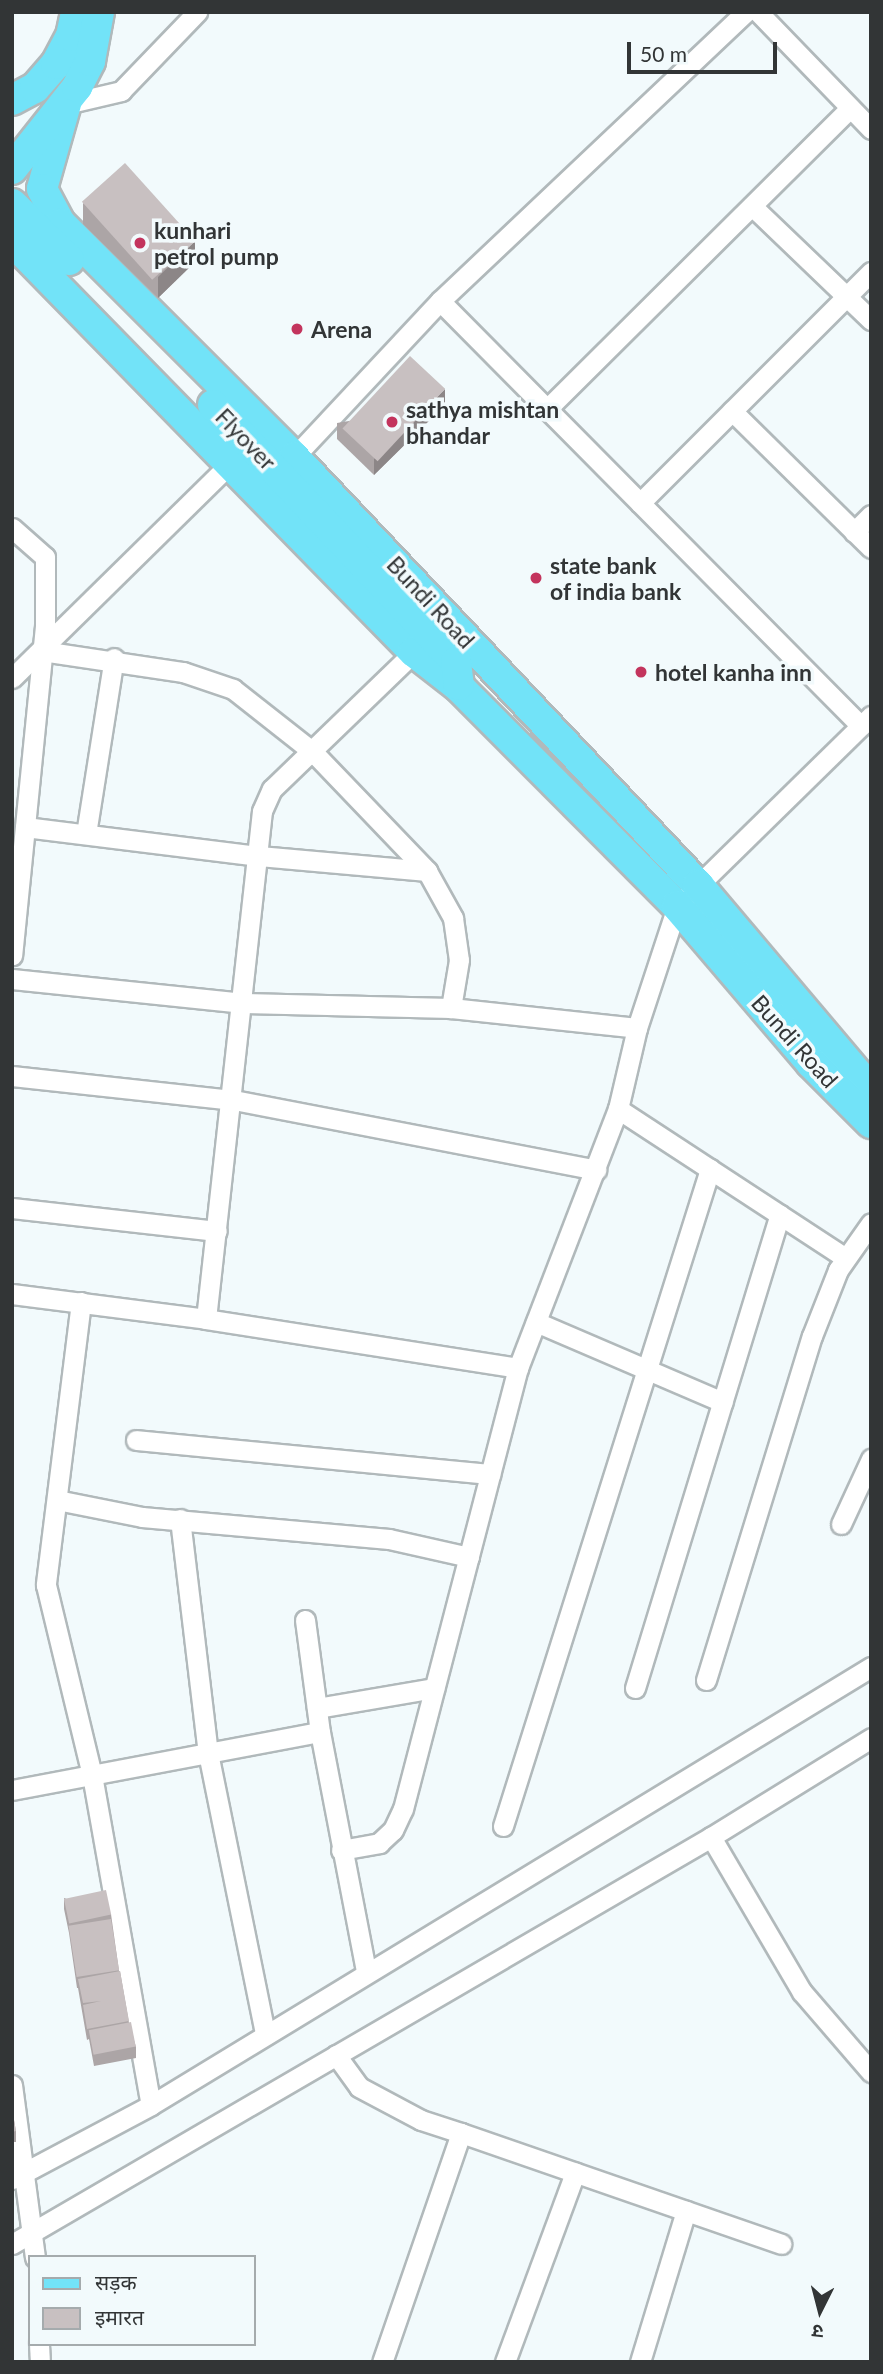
<!DOCTYPE html>
<html>
<head>
<meta charset="utf-8">
<style>
  body { margin:0 }
  #map { position:relative; width:883px; height:2374px; overflow:hidden; background:#f2fafc; font-family:Lato,"Noto Sans Devanagari",sans-serif }
  div>[style] { position:absolute }
  .roads { filter:drop-shadow(2px 0 #b1b9bb) drop-shadow(-2px 0 #b1b9bb) drop-shadow(0 2px #b1b9bb) drop-shadow(0 -2px #b1b9bb) }
  .street>* { height:19px; margin:-9.5px; padding:0 9.5px; transform-origin:9.5px; border-radius:9.5px; background:#fff }
  .primary>* { height:30px; margin:-15px; padding:0 15px; transform-origin:15px; border-radius:15px; background:#72e3f8 }
  .wall>* { inset:0; background:#aca5a6 }
  .shaded-wall>* { inset:0; background:#8c8687 }
  .building>* { inset:0; background:#c8c0c1; transform-origin:0 0 }
  .dots>* { width:19px; height:19px; translate:-50% -50%; box-sizing:border-box; border:4px solid #f2fafc; border-radius:50% }
  span { translate:-50% -50%; white-space:nowrap; text-align:center; line-height:1.15; -webkit-text-stroke:7px #f2fafc; paint-order:stroke }
  .poi-label { font-size:23px; color:#323536; font-weight:700 }
  .left { translate:0 -50%; text-align:left }
  .street-label { font-size:23px; color:#323536 }
  .frame { position:absolute; inset:0; border:14px solid #323536; pointer-events:none }
  .legend { position:absolute; left:28px; top:2255px; width:228px; height:91px; box-sizing:border-box; background:#f2fafc; border:2px solid #a5abad; margin:0; padding:9px 12px; list-style:none; font-size:21px; color:#323536 }
  .legend li { display:flex; align-items:center; gap:14px; height:35px }
  .legend b { width:35px; border:2px solid #a5abad }
  .north { position:absolute; left:785px; top:2276px; width:70px; height:70px; -webkit-text-stroke:5px #f2fafc; paint-order:stroke; rotate:186deg; font-size:19px; font-weight:700; line-height:28px; text-align:center; color:#323536 }
  .north::after { content:''; display:block; margin:auto; width:24px; height:32px; background:#323536; clip-path:polygon(50% 0,100% 100%,50% 72%,0 100%) }
  .scale { position:absolute; left:627px; top:42px; width:150px; height:32px; box-sizing:border-box; border:4px solid #323536; border-top:0; padding-left:9px; font-size:21px; line-height:24px; white-space:nowrap; color:#323536; -webkit-text-stroke:5px #f2fafc; paint-order:stroke }
</style>
</head>
<body>
<div id="map">
  <div class="roads">
    <div class="street">
      <div style="left:758px;top:12px;width:163px;rotate:46deg"></div>
      <div style="left:66px;top:104px;width:57px;rotate:-13.3deg"></div>
      <div style="left:121px;top:91px;width:110px;rotate:-46.1deg"></div>
      <div style="left:752px;top:206px;width:165px;rotate:43.8deg"></div>
      <div style="left:440px;top:301px;width:421px;rotate:-43.4deg"></div>
      <div style="left:547px;top:409px;width:427px;rotate:-44.8deg"></div>
      <div style="left:732px;top:411px;width:195px;rotate:44.6deg"></div>
      <div style="left:294px;top:457px;width:214px;rotate:-46.9deg"></div>
      <div style="left:440px;top:301px;width:598px;rotate:45.27deg"></div>
      <div style="left:640px;top:503px;width:327px;rotate:-45deg"></div>
      <div style="left:12px;top:528px;width:44px;rotate:41.3deg"></div>
      <div style="left:45px;top:557px;width:69px;rotate:90deg"></div>
      <div style="left:45px;top:626px;width:331px;rotate:95.7deg"></div>
      <div style="left:854px;top:532px;width:24px;rotate:-45deg"></div>
      <div style="left:42px;top:651px;width:143px;rotate:8.5deg"></div>
      <div style="left:183px;top:672px;width:53px;rotate:18.8deg"></div>
      <div style="left:233px;top:689px;width:102px;rotate:38.2deg"></div>
      <div style="left:313px;top:752px;width:165px;rotate:46.2deg"></div>
      <div style="left:427px;top:871px;width:54px;rotate:61deg"></div>
      <div style="left:453px;top:918px;width:42px;rotate:81.9deg"></div>
      <div style="left:459px;top:960px;width:49px;rotate:99.5deg"></div>
      <div style="left:12px;top:678px;width:305px;rotate:-44.5deg"></div>
      <div style="left:25px;top:827px;width:236px;rotate:7.1deg"></div>
      <div style="left:259px;top:856px;width:169px;rotate:5.1deg"></div>
      <div style="left:86px;top:834px;width:178px;rotate:-81deg"></div>
      <div style="left:12px;top:979px;width:233px;rotate:5.9deg"></div>
      <div style="left:244px;top:1003px;width:207px;rotate:1.4deg"></div>
      <div style="left:451px;top:1008px;width:187px;rotate:6.1deg"></div>
      <div style="left:12px;top:1076px;width:223px;rotate:6.2deg"></div>
      <div style="left:234px;top:1100px;width:369px;rotate:10.9deg"></div>
      <div style="left:618px;top:1109px;width:272px;rotate:33.2deg"></div>
      <div style="left:12px;top:1208px;width:206px;rotate:6.4deg"></div>
      <div style="left:12px;top:1294px;width:196px;rotate:7.3deg"></div>
      <div style="left:206px;top:1319px;width:511px;rotate:-83.71deg"></div>
      <div style="left:262px;top:811px;width:24px;rotate:-66deg"></div>
      <div style="left:272px;top:789px;width:197px;rotate:-44deg"></div>
      <div style="left:81px;top:1302px;width:285px;rotate:97.1deg"></div>
      <div style="left:46px;top:1585px;width:195px;rotate:76.4deg"></div>
      <div style="left:92px;top:1775px;width:335px;rotate:79.9deg"></div>
      <div style="left:206px;top:1319px;width:316px;rotate:8.9deg"></div>
      <div style="left:518px;top:1368px;width:278px;rotate:-68.9deg"></div>
      <div style="left:618px;top:1109px;width:83px;rotate:-76.8deg"></div>
      <div style="left:637px;top:1028px;width:128px;rotate:-71.8deg"></div>
      <div style="left:677px;top:906px;width:272px;rotate:-44.4deg"></div>
      <div style="left:536px;top:1322px;width:203px;rotate:23.2deg"></div>
      <div style="left:136px;top:1440px;width:356px;rotate:5.5deg"></div>
      <div style="left:57px;top:1500px;width:87px;rotate:11.3deg"></div>
      <div style="left:142px;top:1517px;width:248px;rotate:5.1deg"></div>
      <div style="left:389px;top:1539px;width:82px;rotate:12.7deg"></div>
      <div style="left:180px;top:1519px;width:236px;rotate:83.2deg"></div>
      <div style="left:208px;top:1753px;width:287px;rotate:78.5deg"></div>
      <div style="left:841px;top:1524px;width:72px;rotate:-65.2deg"></div>
      <div style="left:305px;top:1620px;width:113px;rotate:82.4deg"></div>
      <div style="left:320px;top:1732px;width:244px;rotate:79.1deg"></div>
      <div style="left:706px;top:1680px;width:360px;rotate:-72.9deg"></div>
      <div style="left:812px;top:1336px;width:71px;rotate:-68.5deg"></div>
      <div style="left:838px;top:1270px;width:57px;rotate:-54.9deg"></div>
      <div style="left:635px;top:1688px;width:495px;rotate:-73deg"></div>
      <div style="left:317px;top:1708px;width:119px;rotate:-9.7deg"></div>
      <div style="left:12px;top:1790px;width:313px;rotate:-10.7deg"></div>
      <div style="left:503px;top:1826px;width:689px;rotate:-72.51deg"></div>
      <div style="left:711px;top:1837px;width:180px;rotate:59.6deg"></div>
      <div style="left:802px;top:1992px;width:106px;rotate:49.2deg"></div>
      <div style="left:341px;top:1850px;width:39px;rotate:-10deg"></div>
      <div style="left:379px;top:1843px;width:19px;rotate:-43deg"></div>
      <div style="left:393px;top:1830px;width:23px;rotate:-65deg"></div>
      <div style="left:403px;top:1809px;width:456px;rotate:-75.4deg"></div>
      <div style="left:336px;top:2055px;width:39px;rotate:54deg"></div>
      <div style="left:359px;top:2087px;width:70px;rotate:28deg"></div>
      <div style="left:421px;top:2120px;width:42px;rotate:18deg"></div>
      <div style="left:461px;top:2133px;width:242px;rotate:109deg"></div>
      <div style="left:12px;top:2085px;width:174px;rotate:82.4deg"></div>
      <div style="left:461px;top:2133px;width:339px;rotate:19.1deg"></div>
      <div style="left:12px;top:2179px;width:157px;rotate:-28deg"></div>
      <div style="left:151px;top:2105px;width:843px;rotate:-31.31deg"></div>
      <div style="left:12px;top:2244px;width:809px;rotate:-30.21deg"></div>
      <div style="left:711px;top:1837px;width:188px;rotate:-31.7deg"></div>
      <div style="left:39px;top:2344px;width:18px;rotate:87deg"></div>
      <div style="left:505px;top:2362px;width:202px;rotate:-69.7deg"></div>
      <div style="left:640px;top:2362px;width:158px;rotate:-73.1deg"></div>
    </div>
    <div class="primary">
      <div style="left:12px;top:100px;width:26px;rotate:-28deg"></div>
      <div style="left:35px;top:88px;width:32px;rotate:-49deg"></div>
      <div style="left:56px;top:64px;width:32px;rotate:-62deg"></div>
      <div style="left:71px;top:36px;width:25px;rotate:-78deg"></div>
      <div style="left:66px;top:104px;width:88px;rotate:105.8deg"></div>
      <div style="left:42px;top:189px;width:40px;rotate:62deg"></div>
      <div style="left:61px;top:224px;width:330px;rotate:45deg"></div>
      <div style="left:294px;top:457px;width:589px;rotate:46.65deg"></div>
      <div style="left:698px;top:885px;width:268px;rotate:49.8deg"></div>
      <div style="left:12px;top:169px;width:105px;rotate:-51.6deg"></div>
      <div style="left:77px;top:87px;width:29px;rotate:-63deg"></div>
      <div style="left:90px;top:61px;width:50px;rotate:-79.6deg"></div>
      <div style="left:12px;top:204px;width:80px;rotate:44.5deg"></div>
      <div style="left:12px;top:241px;width:575px;rotate:45.63deg"></div>
      <div style="left:414px;top:652px;width:57px;rotate:37.9deg"></div>
      <div style="left:459px;top:687px;width:309px;rotate:45.1deg"></div>
      <div style="left:677px;top:906px;width:206px;rotate:49.5deg"></div>
      <div style="left:811px;top:1063px;width:85px;rotate:45deg"></div>
      <div style="left:213px;top:405px;width:354px;rotate:46.6deg"></div>
      <div style="left:456px;top:662px;width:23px;rotate:83deg"></div>
    </div>
  </div>
  <div class="wall">
    <div style="clip-path:polygon(83px 203px,195px 262px,158px 298px,83px 224px)"></div>
    <div style="clip-path:polygon(445px 405px,374px 475px,337px 439px,337px 423px)"></div>
    <div style="clip-path:polygon(64px 1898px,111px 1914px,119px 1971px,120px 1971px,129px 2023px,136px 2047px,136px 2058px,94px 2066px,89px 2039px,87px 2040px,78px 1988px,77px 1988px,69px 1933px,64px 1909px)"></div>
    <div style="clip-path:polygon(12px 2109px,16px 2131px,16px 2142px,12px 2142px)"></div>
  </div>
  <div class="shaded-wall">
    <div style="clip-path:polygon(195px 241px,195px 262px,158px 298px,158px 277px)"></div>
    <div style="clip-path:polygon(445px 389px,445px 405px,374px 475px,374px 459px)"></div>
  </div>
  <div class="building">
    <div style="left:125px;top:163px;width:105px;height:58px;rotate:48deg"></div>
    <div style="left:410px;top:356px;width:48px;height:99px;rotate:43deg"></div>
    <div style="left:106px;top:1890px;width:25px;height:43px;rotate:78deg"></div>
    <div style="left:111px;top:1919px;width:52px;height:43px;rotate:81deg"></div>
    <div style="clip-path:polygon(120px 1971px,129px 2021px,87px 2029px,83px 2005px,101px 2001px,83px 2003px,78px 1979px)"></div>
    <div style="left:131px;top:2022px;width:25px;height:43px;rotate:79deg"></div>
    <div style="clip-path:polygon(12px 2109px,16px 2131px,12px 2132px)"></div>
  </div>
  <div class="dots">
    <div style="left:140px;top:243px;background:#c3345d"></div>
    <div style="left:297px;top:329px;background:#c3345d"></div>
    <div style="left:392px;top:422px;background:#c3345d"></div>
    <div style="left:536px;top:578px;background:#c3345d"></div>
    <div style="left:641px;top:672px;background:#c3345d"></div>
  </div>
  <div class="poi-label">
    <span class="left" style="left:154px;top:243px">kunhari<br>petrol pump</span>
    <span class="left" style="left:311px;top:329px">Arena</span>
    <span class="left" style="left:406px;top:422px">sathya mishtan<br>bhandar</span>
    <span class="left" style="left:550px;top:578px">state bank<br>of india bank</span>
    <span class="left" style="left:655px;top:672px">hotel kanha inn</span>
  </div>
  <div class="street-label">
    <span style="left:246px;top:439px;rotate:46deg">Flyover</span>
    <span style="left:431px;top:602px;rotate:47deg">Bundi Road</span>
    <span style="left:795px;top:1041px;rotate:48deg">Bundi Road</span>
  </div>
  <div class="frame"></div>
  <ul class="legend">
  <li><b style="height:9px;background:#72e3f8"></b>सड़क</li>
  <li><b style="height:19px;background:#c8c0c1"></b>इमारत</li>
  </ul>
  <div class="north">उ</div>
  <div class="scale">50 m</div>
</div>
</body>
</html>
